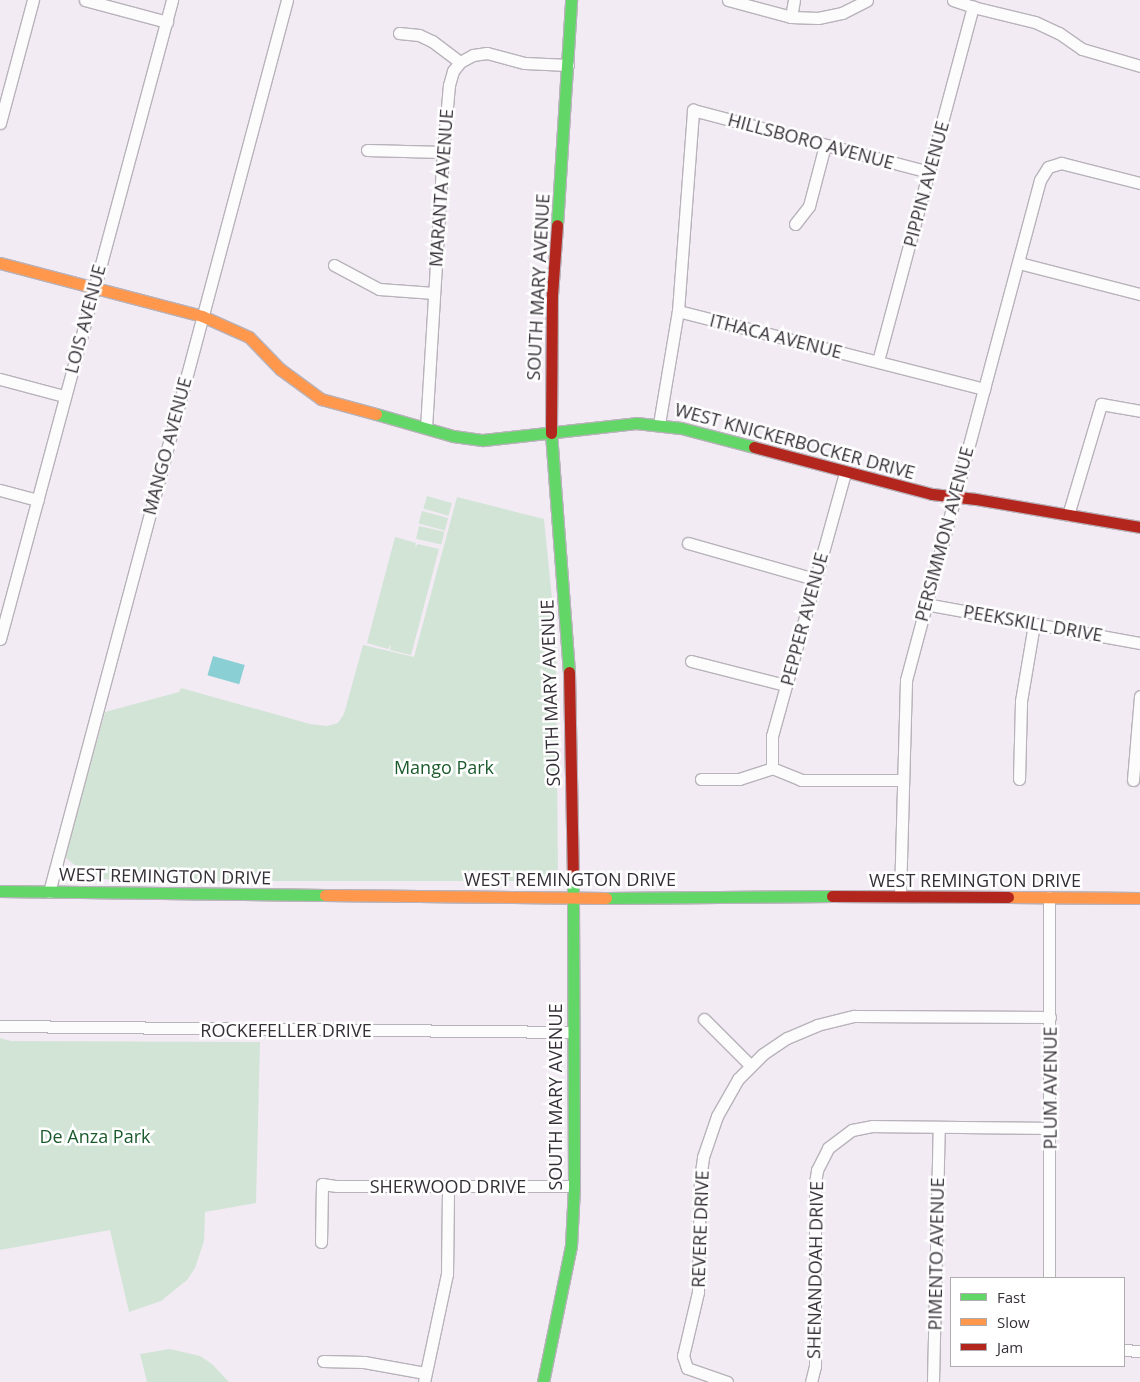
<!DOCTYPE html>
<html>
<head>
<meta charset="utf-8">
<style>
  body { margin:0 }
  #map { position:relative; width:1140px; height:1382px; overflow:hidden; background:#f2ebf4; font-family:"Open Sans",sans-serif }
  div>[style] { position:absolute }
  .green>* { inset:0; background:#d2e4d6; transform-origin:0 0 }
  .water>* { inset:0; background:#8acfd3; transform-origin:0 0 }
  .roads { filter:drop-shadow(1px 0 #b8b2ba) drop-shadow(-1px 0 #b8b2ba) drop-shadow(0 1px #b8b2ba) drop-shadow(0 -1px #b8b2ba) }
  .street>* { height:11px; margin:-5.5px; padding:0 5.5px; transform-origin:5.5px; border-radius:5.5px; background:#fdfcfd }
  .fast>* { height:11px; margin:-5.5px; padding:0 5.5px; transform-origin:5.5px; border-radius:5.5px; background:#63d668 }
  .slow>* { height:11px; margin:-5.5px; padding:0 5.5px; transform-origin:5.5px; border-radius:5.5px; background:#ff974d }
  .jam>* { height:11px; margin:-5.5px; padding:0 5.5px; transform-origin:5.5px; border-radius:5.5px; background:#b3261e }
  span { translate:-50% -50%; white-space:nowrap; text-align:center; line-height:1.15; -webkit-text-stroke:5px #fff; paint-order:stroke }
  .street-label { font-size:18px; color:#353037 }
  .park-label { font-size:18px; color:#1b5a2c }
  .legend { position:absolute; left:950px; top:1277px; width:175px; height:90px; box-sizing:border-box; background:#fff; border:1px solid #aeacaf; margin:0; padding:6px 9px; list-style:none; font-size:15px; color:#353037 }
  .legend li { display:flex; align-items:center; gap:10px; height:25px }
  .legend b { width:25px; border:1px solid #aeacaf }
</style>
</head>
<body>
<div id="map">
  <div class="green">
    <div style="left:427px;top:496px;width:26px;height:13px;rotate:16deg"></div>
    <div style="clip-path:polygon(457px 497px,544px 519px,556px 639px,558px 881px,128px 881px,90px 878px,65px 857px,105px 712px,179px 692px,181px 688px,310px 724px,327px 726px,338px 723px,344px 714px,363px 645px,414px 657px)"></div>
    <div style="left:422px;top:511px;width:27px;height:13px;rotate:15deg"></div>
    <div style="left:419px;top:526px;width:26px;height:13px;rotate:13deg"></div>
    <div style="clip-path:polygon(395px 537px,416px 543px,415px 547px,418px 544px,439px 549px,411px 655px,390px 650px,391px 645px,388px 649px,367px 643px)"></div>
    <div style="clip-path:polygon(0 1038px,11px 1041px,260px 1042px,256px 1203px,205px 1212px,204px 1241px,195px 1268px,187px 1280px,161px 1301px,129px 1312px,110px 1230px,0 1250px)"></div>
    <div style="clip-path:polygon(170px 1349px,200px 1356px,212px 1364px,229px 1382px,147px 1382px,140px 1354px)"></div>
  </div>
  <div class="water">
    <div style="left:213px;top:656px;width:33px;height:20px;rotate:16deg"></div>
  </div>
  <div class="roads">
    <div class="street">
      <div style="left:85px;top:0;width:85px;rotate:15deg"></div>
      <div style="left:728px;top:0;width:65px;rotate:15.1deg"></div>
      <div style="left:791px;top:17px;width:27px;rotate:2deg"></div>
      <div style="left:818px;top:18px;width:25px;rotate:-12deg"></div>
      <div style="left:842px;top:13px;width:28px;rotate:-27deg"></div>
      <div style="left:953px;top:0;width:21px;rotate:19deg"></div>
      <div style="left:973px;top:7px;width:64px;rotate:13.6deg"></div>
      <div style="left:1035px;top:22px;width:26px;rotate:25deg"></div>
      <div style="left:1059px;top:33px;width:28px;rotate:35deg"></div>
      <div style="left:1082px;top:49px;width:60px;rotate:16.3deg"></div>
      <div style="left:791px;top:17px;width:17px;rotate:-80deg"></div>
      <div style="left:399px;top:33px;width:20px;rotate:6deg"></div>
      <div style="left:419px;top:35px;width:14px;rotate:25deg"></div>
      <div style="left:432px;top:41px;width:35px;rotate:37deg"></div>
      <div style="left:0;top:123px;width:127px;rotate:-75deg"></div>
      <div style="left:367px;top:150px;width:76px;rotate:1.5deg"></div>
      <div style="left:795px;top:224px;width:23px;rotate:-52deg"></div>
      <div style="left:809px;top:206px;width:63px;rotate:-75.3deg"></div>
      <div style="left:1019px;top:263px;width:125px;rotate:14.4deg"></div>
      <div style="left:334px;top:265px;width:51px;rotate:28.1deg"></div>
      <div style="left:379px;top:289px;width:55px;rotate:4.2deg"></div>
      <div style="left:678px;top:311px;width:202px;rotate:-85.7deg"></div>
      <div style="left:693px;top:110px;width:244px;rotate:14.7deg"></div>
      <div style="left:878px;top:361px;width:367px;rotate:-75deg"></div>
      <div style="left:0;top:379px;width:66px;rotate:14.9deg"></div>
      <div style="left:659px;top:424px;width:115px;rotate:-80.5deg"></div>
      <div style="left:678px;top:311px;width:316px;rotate:14.3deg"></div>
      <div style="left:426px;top:428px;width:277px;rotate:-86.5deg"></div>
      <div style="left:443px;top:152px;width:67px;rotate:-84.9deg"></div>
      <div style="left:449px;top:85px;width:15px;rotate:-74deg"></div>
      <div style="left:453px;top:71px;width:11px;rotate:-52deg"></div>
      <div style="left:460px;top:62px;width:15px;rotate:-28deg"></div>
      <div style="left:473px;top:55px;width:14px;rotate:-8deg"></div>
      <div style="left:487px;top:53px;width:39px;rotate:15deg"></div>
      <div style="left:525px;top:63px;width:43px;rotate:2.7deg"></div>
      <div style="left:0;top:490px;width:39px;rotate:15deg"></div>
      <div style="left:1068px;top:515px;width:116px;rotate:-73.4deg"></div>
      <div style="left:1101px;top:404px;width:40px;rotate:10deg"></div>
      <div style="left:688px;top:543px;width:131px;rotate:15.9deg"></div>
      <div style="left:925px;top:604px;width:219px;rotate:10.3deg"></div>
      <div style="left:0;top:639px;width:662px;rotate:-74.93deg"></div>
      <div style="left:691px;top:661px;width:97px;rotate:14.3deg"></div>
      <div style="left:772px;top:768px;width:32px;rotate:-90deg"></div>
      <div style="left:772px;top:736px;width:274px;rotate:-74.5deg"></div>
      <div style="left:772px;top:768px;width:31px;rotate:22deg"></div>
      <div style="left:801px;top:780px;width:102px"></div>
      <div style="left:701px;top:779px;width:38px"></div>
      <div style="left:739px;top:779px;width:35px;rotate:-18deg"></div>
      <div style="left:1019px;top:779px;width:78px;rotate:-88.5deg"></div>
      <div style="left:1021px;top:701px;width:78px;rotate:-80.4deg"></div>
      <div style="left:1133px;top:780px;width:84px;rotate:-85.2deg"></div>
      <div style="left:49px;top:892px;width:923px;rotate:-75.06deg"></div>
      <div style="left:900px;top:896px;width:216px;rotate:-88.4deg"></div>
      <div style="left:906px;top:680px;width:518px;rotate:-75deg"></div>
      <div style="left:1040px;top:180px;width:15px;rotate:-58deg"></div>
      <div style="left:1048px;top:167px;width:14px;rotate:-17deg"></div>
      <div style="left:1061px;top:163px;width:81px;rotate:14.2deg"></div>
      <div style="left:1049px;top:897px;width:381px;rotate:90deg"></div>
      <div style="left:704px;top:1019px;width:65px;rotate:45deg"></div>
      <div style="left:0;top:1026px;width:573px;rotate:0.6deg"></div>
      <div style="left:321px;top:1242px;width:58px;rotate:-89deg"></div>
      <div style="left:322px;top:1184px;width:15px;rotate:8deg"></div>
      <div style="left:337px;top:1186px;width:237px"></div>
      <div style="left:1124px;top:1350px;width:16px;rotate:4deg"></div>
      <div style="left:323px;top:1361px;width:41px;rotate:1.4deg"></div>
      <div style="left:364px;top:1362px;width:62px;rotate:10.2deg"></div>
      <div style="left:424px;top:1382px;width:110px;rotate:-78deg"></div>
      <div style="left:447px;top:1274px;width:88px;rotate:-89.3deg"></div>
      <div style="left:727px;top:1382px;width:42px;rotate:-160.7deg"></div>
      <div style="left:687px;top:1368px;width:13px;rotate:-108deg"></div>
      <div style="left:683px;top:1356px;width:66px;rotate:-76.8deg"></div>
      <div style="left:698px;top:1292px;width:113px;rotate:-89deg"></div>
      <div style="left:700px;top:1179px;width:22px;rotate:-82deg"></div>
      <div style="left:703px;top:1157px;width:43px;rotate:-71.1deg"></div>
      <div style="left:717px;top:1116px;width:43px;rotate:-60.4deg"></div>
      <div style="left:738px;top:1079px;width:35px;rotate:-45deg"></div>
      <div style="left:763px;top:1054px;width:29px;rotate:-34deg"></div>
      <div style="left:787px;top:1038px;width:33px;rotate:-23deg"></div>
      <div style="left:817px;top:1025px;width:38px;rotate:-14deg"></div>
      <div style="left:854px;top:1016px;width:196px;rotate:0.3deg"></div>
      <div style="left:811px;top:1382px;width:16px;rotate:-76deg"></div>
      <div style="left:815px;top:1366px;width:183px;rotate:-90deg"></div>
      <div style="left:815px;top:1183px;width:13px;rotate:-81deg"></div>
      <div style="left:817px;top:1170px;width:25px;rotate:-63deg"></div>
      <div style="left:828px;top:1148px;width:30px;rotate:-37deg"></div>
      <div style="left:852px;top:1130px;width:20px;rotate:-11deg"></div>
      <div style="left:872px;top:1126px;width:178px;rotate:0.6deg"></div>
      <div style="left:933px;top:1382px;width:255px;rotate:-88.7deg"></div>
    </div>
    <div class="fast">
      <div style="left:557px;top:225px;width:225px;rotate:-86.4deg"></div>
      <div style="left:376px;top:414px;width:80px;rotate:15.9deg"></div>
      <div style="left:453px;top:436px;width:30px;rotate:8deg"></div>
      <div style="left:483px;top:440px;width:154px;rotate:-6.3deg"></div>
      <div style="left:636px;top:423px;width:45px;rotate:6.3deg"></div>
      <div style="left:681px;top:428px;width:75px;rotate:14.6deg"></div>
      <div style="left:551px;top:433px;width:240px;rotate:85.7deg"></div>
      <div style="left:0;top:891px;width:325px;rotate:0.7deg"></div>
      <div style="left:606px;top:898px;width:226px;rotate:-0.5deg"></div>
      <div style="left:543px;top:1382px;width:139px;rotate:-78.4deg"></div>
      <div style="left:571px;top:1246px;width:60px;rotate:-87.1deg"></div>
      <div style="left:574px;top:1186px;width:308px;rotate:-90.2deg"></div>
    </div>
    <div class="slow">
      <div style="left:0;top:263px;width:209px;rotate:14.7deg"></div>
      <div style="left:202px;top:316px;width:51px;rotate:24.1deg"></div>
      <div style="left:249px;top:337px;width:45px;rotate:45.9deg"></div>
      <div style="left:280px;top:369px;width:51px;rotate:36.2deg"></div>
      <div style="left:321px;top:399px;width:57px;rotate:15.3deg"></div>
      <div style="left:325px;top:895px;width:281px;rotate:0.6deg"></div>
      <div style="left:1008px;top:897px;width:132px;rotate:0.4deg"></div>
    </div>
    <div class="jam">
      <div style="left:551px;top:433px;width:138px;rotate:-89.6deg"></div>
      <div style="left:552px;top:295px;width:70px;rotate:-85.9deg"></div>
      <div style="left:754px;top:447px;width:184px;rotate:14.8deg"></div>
      <div style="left:932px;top:494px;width:44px;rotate:6.5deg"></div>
      <div style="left:976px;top:499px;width:166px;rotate:9.7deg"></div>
      <div style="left:569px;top:672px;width:206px;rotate:88.9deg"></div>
      <div style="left:832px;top:896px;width:176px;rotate:0.3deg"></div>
    </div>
  </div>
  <div class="street-label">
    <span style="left:811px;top:141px;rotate:15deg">HILLSBORO AVENUE</span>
    <span style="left:926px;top:184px;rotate:-75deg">PIPPIN AVENUE</span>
    <span style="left:441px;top:188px;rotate:-86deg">MARANTA AVENUE</span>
    <span style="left:538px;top:287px;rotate:-87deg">SOUTH MARY AVENUE</span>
    <span style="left:85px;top:319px;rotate:-75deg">LOIS AVENUE</span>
    <span style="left:776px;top:336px;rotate:14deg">ITHACA AVENUE</span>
    <span style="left:795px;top:441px;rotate:15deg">WEST KNICKERBOCKER DRIVE</span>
    <span style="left:167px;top:446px;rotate:-75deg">MANGO AVENUE</span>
    <span style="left:944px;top:534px;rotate:-75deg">PERSIMMON AVENUE</span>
    <span style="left:804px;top:619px;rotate:-75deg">PEPPER AVENUE</span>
    <span style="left:1033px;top:623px;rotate:10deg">PEEKSKILL DRIVE</span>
    <span style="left:550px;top:693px;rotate:-92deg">SOUTH MARY AVENUE</span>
    <span style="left:165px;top:876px;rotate:1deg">WEST REMINGTON DRIVE</span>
    <span style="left:570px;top:879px">WEST REMINGTON DRIVE</span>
    <span style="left:975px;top:880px">WEST REMINGTON DRIVE</span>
    <span style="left:286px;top:1030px">ROCKEFELLER DRIVE</span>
    <span style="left:1050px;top:1088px;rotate:-90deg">PLUM AVENUE</span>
    <span style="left:555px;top:1097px;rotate:-90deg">SOUTH MARY AVENUE</span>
    <span style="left:448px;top:1186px">SHERWOOD DRIVE</span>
    <span style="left:700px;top:1229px;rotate:-88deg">REVERE DRIVE</span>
    <span style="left:936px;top:1254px;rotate:-89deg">PIMENTO AVENUE</span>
    <span style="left:815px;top:1270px;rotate:-89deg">SHENANDOAH DRIVE</span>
  </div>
  <div class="park-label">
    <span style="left:444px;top:767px">Mango Park</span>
    <span style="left:95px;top:1136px">De Anza Park</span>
  </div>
  <ul class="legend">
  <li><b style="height:6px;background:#63d668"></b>Fast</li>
  <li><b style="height:6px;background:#ff974d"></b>Slow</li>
  <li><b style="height:6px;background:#b3261e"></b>Jam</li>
  </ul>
</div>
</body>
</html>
